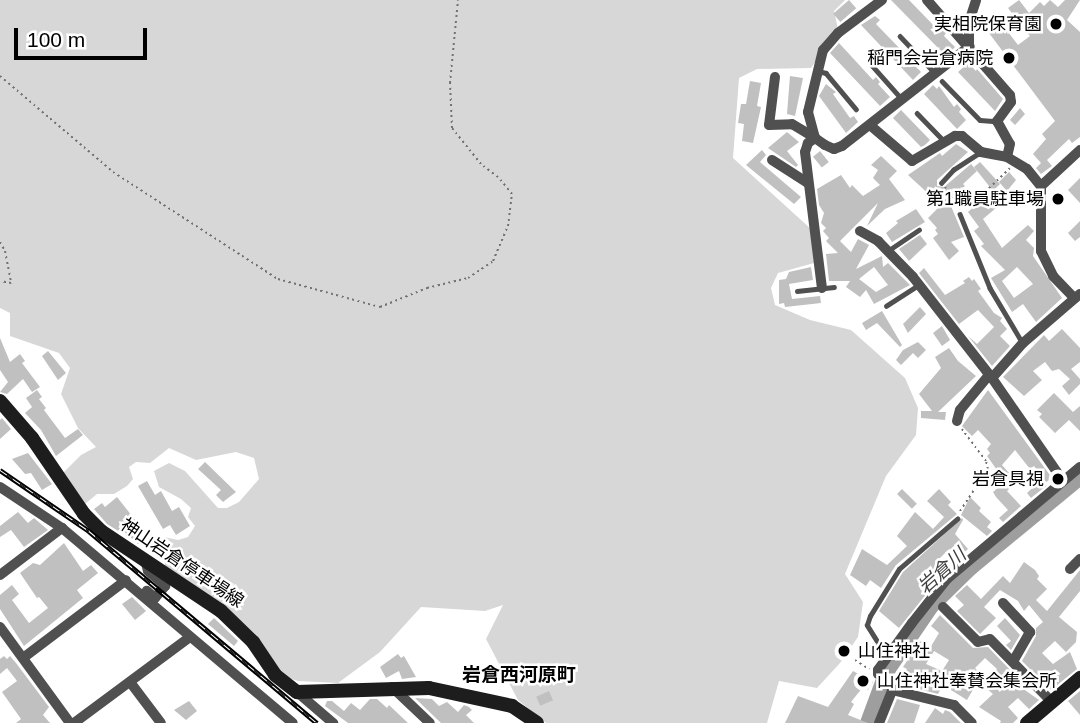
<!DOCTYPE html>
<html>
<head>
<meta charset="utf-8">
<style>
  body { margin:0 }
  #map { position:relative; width:1080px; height:723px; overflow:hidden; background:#fff; font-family:Helvetica,"Noto Sans JP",sans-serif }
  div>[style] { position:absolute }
  .green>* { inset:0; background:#d7d7d7 }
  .river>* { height:16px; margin:-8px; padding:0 8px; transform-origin:8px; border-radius:8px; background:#9e9e9e }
  .building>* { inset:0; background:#c0c0c0; transform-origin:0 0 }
  .path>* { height:2px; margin-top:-1px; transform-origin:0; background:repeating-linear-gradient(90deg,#727272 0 2px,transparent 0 5.5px) }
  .lane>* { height:4.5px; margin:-2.25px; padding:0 2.25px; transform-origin:2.25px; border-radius:2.25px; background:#505050 }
  .street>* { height:10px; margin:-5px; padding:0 5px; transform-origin:5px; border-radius:5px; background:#505050 }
  .secondary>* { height:14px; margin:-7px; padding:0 7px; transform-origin:7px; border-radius:7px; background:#1d1d1d }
  .rail>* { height:5px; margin-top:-2.5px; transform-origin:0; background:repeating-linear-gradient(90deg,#fff 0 8px,#000 0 16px); box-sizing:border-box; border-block:2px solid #000 }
  .dots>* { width:19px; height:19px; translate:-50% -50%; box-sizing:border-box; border:4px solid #fff; border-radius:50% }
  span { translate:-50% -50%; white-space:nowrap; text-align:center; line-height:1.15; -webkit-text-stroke:5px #fff; paint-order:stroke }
  .poi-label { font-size:18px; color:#000 }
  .right { translate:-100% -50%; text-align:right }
  .left { translate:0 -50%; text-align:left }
  .street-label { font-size:18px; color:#000 }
  .water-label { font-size:19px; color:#3f3f3f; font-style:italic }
  .neighbourhood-label { font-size:19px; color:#000; font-weight:700 }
  .scale { position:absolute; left:14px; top:28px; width:133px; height:32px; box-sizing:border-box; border:4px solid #000; border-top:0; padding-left:9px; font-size:21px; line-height:24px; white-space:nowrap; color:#000; -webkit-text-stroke:5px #fff; paint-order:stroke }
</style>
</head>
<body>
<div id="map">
  <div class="green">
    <div style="clip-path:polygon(0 0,845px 0,834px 11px,838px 29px,811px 68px,757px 69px,739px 78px,733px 158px,811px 229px,814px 263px,778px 273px,771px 288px,775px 305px,810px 320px,851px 330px,905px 378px,918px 408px,916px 435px,886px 476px,845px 574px,863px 602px,858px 637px,840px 663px,817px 688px,779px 681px,767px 723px,546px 723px,518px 700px,486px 639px,503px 605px,485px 611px,421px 607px,380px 652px,338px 683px,298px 681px,285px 677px,165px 568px,164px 537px,178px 540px,188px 537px,195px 526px,188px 517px,191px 508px,181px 499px,159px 487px,154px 471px,169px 463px,185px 471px,218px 508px,227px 508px,239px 502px,259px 479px,254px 458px,236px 452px,196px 460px,169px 448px,150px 463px,136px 462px,129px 467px,133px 479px,127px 486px,114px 494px,97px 494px,85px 504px,63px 473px,81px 455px,96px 447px,78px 428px,61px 394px,70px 368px,59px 353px,10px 336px,10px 313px,0 308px)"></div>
  </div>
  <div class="river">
    <div style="left:868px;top:723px;width:58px;rotate:-69.7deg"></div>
    <div style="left:888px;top:669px;width:76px;rotate:-55.7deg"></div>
    <div style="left:931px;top:606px;width:56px;rotate:-44.3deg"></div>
    <div style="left:971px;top:567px;width:141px;rotate:-39.5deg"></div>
  </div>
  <div class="building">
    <div style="left:849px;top:0;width:11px;height:21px;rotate:49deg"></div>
    <div style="clip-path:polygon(891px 0,909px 0,939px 31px,941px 28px,946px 33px,944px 36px,955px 47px,946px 56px)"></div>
    <div style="clip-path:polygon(1019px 0,1029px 13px,1040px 2px,1044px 6px,1050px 0,1058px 7px,1065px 0,1080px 0,1067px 20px,1080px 32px,1080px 137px,1072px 143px,1069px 139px,1047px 160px,1052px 166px,1041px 174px,1036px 168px,1041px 163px,1033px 154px,1046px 139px,1042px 134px,1055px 121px,989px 33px,996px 28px,999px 32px,1005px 28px,1018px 45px,1030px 36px,1008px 8px)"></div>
    <div style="clip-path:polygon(875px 16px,880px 20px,876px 24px,906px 55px,909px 52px,913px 57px,910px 60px,921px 72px,913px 80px,861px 25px)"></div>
    <div style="clip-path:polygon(839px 43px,873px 80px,876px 77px,880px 82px,878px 84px,890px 97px,880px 106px,830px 53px)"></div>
    <div style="clip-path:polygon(968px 63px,976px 71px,977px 69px,1003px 99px,995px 111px,958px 72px)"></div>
    <div style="clip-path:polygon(790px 76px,803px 78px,795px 116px,787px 114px)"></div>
    <div style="clip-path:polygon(750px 81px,761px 83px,757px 106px,761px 107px,753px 143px,742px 141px,744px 124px,738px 123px,741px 104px,746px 104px)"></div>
    <div style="clip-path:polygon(826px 84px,836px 92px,833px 94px,850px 118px,854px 116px,858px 122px,846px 133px,819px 96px)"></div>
    <div style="clip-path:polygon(933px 85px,937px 89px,939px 86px,954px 107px,957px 104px,961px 109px,959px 112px,966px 120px,957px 129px,924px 94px)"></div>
    <div style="clip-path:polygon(1020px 108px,1025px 114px,1015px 125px,1010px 120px)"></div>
    <div style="clip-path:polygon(901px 110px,930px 140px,925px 145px,921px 147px,893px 118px)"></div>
    <div style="clip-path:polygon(787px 132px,799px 142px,787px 151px,798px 165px,796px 167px,768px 148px)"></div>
    <div style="clip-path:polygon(956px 144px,968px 152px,937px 180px,937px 186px,944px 187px,971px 164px,977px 171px,963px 184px,965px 186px,948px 199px,964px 237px,951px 242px,959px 251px,949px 260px,933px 238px,938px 234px,935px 230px,937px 228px,928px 218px,938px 208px,932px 197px,908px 175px,940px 153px,942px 156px)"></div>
    <div style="clip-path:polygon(762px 150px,766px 155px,760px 162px,801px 197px,794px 204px,746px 165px)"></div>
    <div style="left:820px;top:151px;width:14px;height:9px;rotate:51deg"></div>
    <div style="clip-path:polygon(evenodd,881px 156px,897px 171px,889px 179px,905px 200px,885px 209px,867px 226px,878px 203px,840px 241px,851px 252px,858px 239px,869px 245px,856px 269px,882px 256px,883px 267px,888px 263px,910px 285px,874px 304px,866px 290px,860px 297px,846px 287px,850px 281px,829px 281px,826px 254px,838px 253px,826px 241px,829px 238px,823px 231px,826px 228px,821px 223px,824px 213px,819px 205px,817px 189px,841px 175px,850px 188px,852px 185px,863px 196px,880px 185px,873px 178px,878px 170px,871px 165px,881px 156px,874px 267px,888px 285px,876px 292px,859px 279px,874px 267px)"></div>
    <div style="clip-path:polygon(980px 162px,1000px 184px,993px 191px,974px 167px)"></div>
    <div style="clip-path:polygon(1009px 172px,1016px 180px,1007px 191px,999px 182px)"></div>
    <div style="clip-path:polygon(1080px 178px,1080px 203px,1068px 190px)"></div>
    <div style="clip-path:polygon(evenodd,986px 196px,996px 208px,983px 219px,1002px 248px,1028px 225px,1034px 231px,1026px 240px,1034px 248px,1033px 256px,1062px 298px,1036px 322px,1023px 304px,1012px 312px,991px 278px,1005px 270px,981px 246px,984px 244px,974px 231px,979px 227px,968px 212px,986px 196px,1017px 267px,1033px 284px,1014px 298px,1002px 281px,1017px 267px)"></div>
    <div style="clip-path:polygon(916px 209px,925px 222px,892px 242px,886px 233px,898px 223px,896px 221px)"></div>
    <div style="clip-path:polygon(1080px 221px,1080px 237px,1075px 241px,1068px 233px)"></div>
    <div style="clip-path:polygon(920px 235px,927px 244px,909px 261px,899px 249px)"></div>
    <div style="clip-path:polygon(811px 267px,813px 280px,789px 284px,792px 299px,820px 296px,821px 303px,785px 307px,784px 303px,779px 304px,779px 280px,786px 279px,789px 272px)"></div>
    <div style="clip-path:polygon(924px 268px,945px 295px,965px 283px,963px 281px,969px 277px,972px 281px,974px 279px,981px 289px,978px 291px,994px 313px,1002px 318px,1000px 321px,1007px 329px,1000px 336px,1010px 346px,992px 366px,968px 336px,977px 344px,994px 327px,978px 310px,959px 324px,919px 273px)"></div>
    <div style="clip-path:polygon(920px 307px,926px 314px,908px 333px,903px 324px)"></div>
    <div style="clip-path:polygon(882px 311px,902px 345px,900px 347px,877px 323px,866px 330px,862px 323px)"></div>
    <div style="clip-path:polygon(942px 326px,950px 340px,942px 346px,933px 333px)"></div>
    <div style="clip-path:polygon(1062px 329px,1080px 348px,1080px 362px,1071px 369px,1080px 379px,1080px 384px,1069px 395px,1062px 386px,1070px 379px,1059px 369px,1052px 371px,1045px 362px,1033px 371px,1042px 380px,1024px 396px,1003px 377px,1044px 335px,1049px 341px)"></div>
    <div style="clip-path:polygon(0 338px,10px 362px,20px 354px,25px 361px,22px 363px,40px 387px,32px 392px,23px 379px,7px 394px,0 392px,8px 382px,0 370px)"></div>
    <div style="clip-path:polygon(918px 342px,926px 350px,918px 358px,913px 353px,901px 365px,896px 360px,903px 350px)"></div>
    <div style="clip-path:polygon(949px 348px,958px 361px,976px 376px,938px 412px,946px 412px,945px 420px,921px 418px,921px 411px,932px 411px,919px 394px,941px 368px,935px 357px)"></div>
    <div style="clip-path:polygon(48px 351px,66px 373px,58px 380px,42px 356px)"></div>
    <div style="clip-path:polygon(37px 390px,42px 397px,39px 399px,46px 408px,44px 410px,65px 438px,78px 429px,83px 435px,56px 456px,41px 430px,25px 413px,32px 407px,26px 398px)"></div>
    <div style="clip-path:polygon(988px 390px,1052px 478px,1046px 482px,1034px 466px,1030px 469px,1015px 450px,1002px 465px,1017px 482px,1007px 491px,1021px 506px,1003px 522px,999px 518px,1008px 510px,996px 497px,993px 492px,999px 487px,989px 478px,997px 470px,987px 456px,990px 453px,987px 449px,991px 444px,978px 430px,972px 436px,962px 426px)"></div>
    <div style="clip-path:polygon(1054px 393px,1073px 412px,1080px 406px,1080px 431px,1069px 420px,1055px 433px,1039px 417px,1042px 414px,1037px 410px)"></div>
    <div style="clip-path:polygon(2px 418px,11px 429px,0 439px,0 420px)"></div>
    <div style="clip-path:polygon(28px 453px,52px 484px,42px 490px,31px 473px,25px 474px,12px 459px)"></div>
    <div style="clip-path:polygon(205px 462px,236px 492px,223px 502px,216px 495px,221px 490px,198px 469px)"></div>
    <div style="clip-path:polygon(1041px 480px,1046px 486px,1031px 498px,1027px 493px)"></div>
    <div style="clip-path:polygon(147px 481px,155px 495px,161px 491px,172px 511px,179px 507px,190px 526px,176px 535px,170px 525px,163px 529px,138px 486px)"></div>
    <div style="left:902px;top:489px;width:21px;height:7px;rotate:45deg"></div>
    <div style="clip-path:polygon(939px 489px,951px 502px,948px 505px,957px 514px,896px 565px,881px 588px,870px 580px,866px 586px,850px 575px,862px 549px,887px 565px,907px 546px,897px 536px,915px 512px,933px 529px,944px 517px,927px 501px)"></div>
    <div style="clip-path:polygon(117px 497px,136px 521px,131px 524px,142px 541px,138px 544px,122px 530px,120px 532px,107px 524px,94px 509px,102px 503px,105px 507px)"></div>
    <div style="clip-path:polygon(970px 497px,981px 508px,979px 511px,991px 522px,987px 527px,992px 531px,987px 536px,961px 515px)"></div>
    <div style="clip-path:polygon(18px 512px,28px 523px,34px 518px,48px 530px,24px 547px,11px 530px,0 537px,0 526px)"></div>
    <div style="clip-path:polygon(962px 518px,963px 520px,955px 534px,968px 549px,957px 559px,948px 550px,937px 561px,944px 572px,899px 628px,879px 611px,903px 572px)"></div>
    <div style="clip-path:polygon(64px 543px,83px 571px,91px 565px,98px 573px,77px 590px,83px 598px,24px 646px,0 609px,0 595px,12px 585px,19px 594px,12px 600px,29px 623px,48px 608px,39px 597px,37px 598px,20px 573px,33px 563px,40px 565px)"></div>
    <div style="clip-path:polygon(1024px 562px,1035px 570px,1039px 576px,1037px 579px,1047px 589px,1036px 600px,1047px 611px,1080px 570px,1080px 591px,1059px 617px,1077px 632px,1076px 642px,1066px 652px,1055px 641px,1042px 653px,1053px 664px,1070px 652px,1077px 669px,1051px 690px,1022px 661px,1036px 636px,1036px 628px,1043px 622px,1029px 605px,1024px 611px,1018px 601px,1000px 590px,984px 607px,996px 618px,980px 634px,957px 611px,964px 605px,955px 596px,967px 585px,981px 599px,1003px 576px,1010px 583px)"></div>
    <div style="clip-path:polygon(132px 597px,146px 611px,135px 620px,122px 604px)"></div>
    <div style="clip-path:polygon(evenodd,940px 615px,973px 648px,988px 647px,1016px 676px,1012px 681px,1039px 700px,1029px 709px,1018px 698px,1008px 707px,1018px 718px,1013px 723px,1000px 723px,1001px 721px,979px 707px,993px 694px,978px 681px,967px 700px,943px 685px,938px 694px,899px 684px,907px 669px,903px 667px,920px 641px,930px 648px,939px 633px,931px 626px,940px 615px,934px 651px,949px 660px,942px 671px,926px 664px,934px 651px,940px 615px,985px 658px,997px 669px,988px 680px,975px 668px,985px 658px)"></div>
    <div style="clip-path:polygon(214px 618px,238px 641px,234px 646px,208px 624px)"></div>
    <div style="clip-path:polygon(1005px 618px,1020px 635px,1011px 650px,1006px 645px,1011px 641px,997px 626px)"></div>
    <div style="clip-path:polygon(398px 654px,401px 658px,404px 656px,416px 677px,402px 679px,399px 671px,386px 678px,380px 667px)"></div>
    <div style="clip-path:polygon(4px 656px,7px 659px,10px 656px,16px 663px,49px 707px,43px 715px,50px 723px,16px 723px,21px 719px,2px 692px,17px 681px,7px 668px,0 674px,0 659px)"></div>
    <div style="clip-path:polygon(853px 671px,873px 682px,868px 690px,863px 687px,851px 702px,854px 704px,848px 715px,868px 723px,785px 723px,798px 696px,828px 707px)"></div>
    <div style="left:549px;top:691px;width:10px;height:14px;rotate:66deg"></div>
    <div style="clip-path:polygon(1080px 691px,1080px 715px,1068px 701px)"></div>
    <div style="clip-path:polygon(415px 698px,432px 699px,439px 706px,447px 702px,458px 712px,464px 705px,469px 707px,472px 710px,466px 715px,474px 723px,441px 723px)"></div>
    <div style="clip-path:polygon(370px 699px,377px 699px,387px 708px,389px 705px,408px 723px,348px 723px,325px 706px,327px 701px,332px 701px,344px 711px,351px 703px,360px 710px)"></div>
    <div style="clip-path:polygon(897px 699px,920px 705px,914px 723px,887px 723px)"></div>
    <div style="clip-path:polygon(189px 701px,197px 711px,186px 720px,174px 710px)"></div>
    <div style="clip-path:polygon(935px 708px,943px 714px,945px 710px,950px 712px,961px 723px,925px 723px)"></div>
  </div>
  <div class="path">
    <div style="left:0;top:76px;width:148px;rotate:40.3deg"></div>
    <div style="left:113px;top:172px;width:197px;rotate:33deg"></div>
    <div style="left:278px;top:279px;width:106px;rotate:15.4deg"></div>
    <div style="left:380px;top:307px;width:51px;rotate:-22deg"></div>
    <div style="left:427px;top:288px;width:42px;rotate:-13.7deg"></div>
    <div style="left:468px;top:278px;width:30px;rotate:-34deg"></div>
    <div style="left:493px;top:261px;width:38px;rotate:-67deg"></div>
    <div style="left:508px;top:226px;width:32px;rotate:-83deg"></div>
    <div style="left:512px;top:194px;width:22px;rotate:-129deg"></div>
    <div style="left:498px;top:177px;width:21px;rotate:-143deg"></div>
    <div style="left:481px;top:164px;width:46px;rotate:-128.9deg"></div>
    <div style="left:452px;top:128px;width:45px;rotate:-92.5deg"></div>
    <div style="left:450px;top:83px;width:83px;rotate:-84.5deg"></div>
    <div style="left:945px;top:187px;width:22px;rotate:58deg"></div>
    <div style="left:981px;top:196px;width:40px;rotate:-44deg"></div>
    <div style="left:0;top:242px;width:10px;rotate:61deg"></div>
    <div style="left:5px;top:251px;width:33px;rotate:79deg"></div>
    <div style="left:11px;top:283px;width:11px;rotate:-170deg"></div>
    <div style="left:960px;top:511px;width:50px;rotate:-56.3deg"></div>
    <div style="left:988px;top:469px;width:8px;rotate:-104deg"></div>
    <div style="left:986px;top:461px;width:40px;rotate:-127deg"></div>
    <div style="left:855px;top:660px;width:17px;rotate:33deg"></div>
  </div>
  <div class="lane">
    <div style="left:900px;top:36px;width:51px;rotate:46.6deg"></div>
    <div style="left:869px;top:62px;width:48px;rotate:48.4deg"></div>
    <div style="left:818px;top:71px;width:8px;rotate:14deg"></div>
    <div style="left:826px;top:73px;width:47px;rotate:50.2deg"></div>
    <div style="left:942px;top:81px;width:54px;rotate:45.7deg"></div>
    <div style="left:980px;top:120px;width:16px;rotate:4deg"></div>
    <div style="left:917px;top:113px;width:40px;rotate:46deg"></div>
    <div style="left:941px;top:183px;width:18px;rotate:-47deg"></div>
    <div style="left:953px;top:170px;width:33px;rotate:-33deg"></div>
    <div style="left:960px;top:214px;width:80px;rotate:67.9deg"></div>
    <div style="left:990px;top:288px;width:63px;rotate:59.3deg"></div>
    <div style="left:889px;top:250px;width:36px;rotate:-34deg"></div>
    <div style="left:797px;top:291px;width:37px;rotate:-6deg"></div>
    <div style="left:886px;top:306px;width:37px;rotate:-33deg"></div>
    <div style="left:886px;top:656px;width:36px;rotate:-122deg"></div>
    <div style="left:867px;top:625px;width:9px;rotate:-72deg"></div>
    <div style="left:870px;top:616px;width:55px;rotate:-58.3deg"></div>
    <div style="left:899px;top:569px;width:77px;rotate:-40.8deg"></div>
  </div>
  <div class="street">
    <div style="left:882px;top:0;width:55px;rotate:143.1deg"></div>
    <div style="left:838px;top:33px;width:23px;rotate:131deg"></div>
    <div style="left:823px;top:50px;width:64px;rotate:103.6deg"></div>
    <div style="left:808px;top:112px;width:27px;rotate:75deg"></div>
    <div style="left:815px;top:138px;width:12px;rotate:35deg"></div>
    <div style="left:825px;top:145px;width:10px;rotate:24deg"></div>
    <div style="left:834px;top:149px;width:9px;rotate:-21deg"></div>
    <div style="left:842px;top:146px;width:162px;rotate:-38deg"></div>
    <div style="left:927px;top:0;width:126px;rotate:48.9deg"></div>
    <div style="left:1010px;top:95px;width:7px;rotate:82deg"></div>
    <div style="left:1011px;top:102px;width:24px;rotate:126deg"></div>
    <div style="left:997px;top:121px;width:26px;rotate:61deg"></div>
    <div style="left:1010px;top:144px;width:13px;rotate:103deg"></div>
    <div style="left:969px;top:45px;width:23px;rotate:-90deg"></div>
    <div style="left:969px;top:22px;width:23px;rotate:-72deg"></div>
    <div style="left:775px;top:77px;width:48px;rotate:97.1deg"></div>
    <div style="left:769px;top:125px;width:23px;rotate:-2deg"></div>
    <div style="left:792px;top:124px;width:27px;rotate:31deg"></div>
    <div style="left:815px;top:138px;width:9px;rotate:144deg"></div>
    <div style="left:808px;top:143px;width:9px;rotate:108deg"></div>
    <div style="left:805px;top:152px;width:137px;rotate:82.9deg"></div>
    <div style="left:871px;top:126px;width:54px;rotate:40.5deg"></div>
    <div style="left:912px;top:161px;width:50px;rotate:-30.2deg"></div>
    <div style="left:955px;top:136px;width:7px"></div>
    <div style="left:962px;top:136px;width:25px;rotate:40deg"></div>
    <div style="left:981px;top:152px;width:26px;rotate:11deg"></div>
    <div style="left:1007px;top:157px;width:23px;rotate:31deg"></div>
    <div style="left:1027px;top:169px;width:22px;rotate:51deg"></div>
    <div style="left:1041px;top:186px;width:65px;rotate:90deg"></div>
    <div style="left:1041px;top:251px;width:28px;rotate:64deg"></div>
    <div style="left:1053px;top:276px;width:29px;rotate:46deg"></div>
    <div style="left:772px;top:160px;width:43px;rotate:32.6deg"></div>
    <div style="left:1041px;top:186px;width:53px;rotate:-42.7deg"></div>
    <div style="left:860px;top:231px;width:21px;rotate:29deg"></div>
    <div style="left:878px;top:241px;width:50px;rotate:45.8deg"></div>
    <div style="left:913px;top:277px;width:128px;rotate:52deg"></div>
    <div style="left:992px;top:378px;width:125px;rotate:55.4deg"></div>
    <div style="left:992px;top:378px;width:47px;rotate:-48.5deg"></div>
    <div style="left:1023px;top:343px;width:75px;rotate:-40.7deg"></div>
    <div style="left:957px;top:421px;width:11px;rotate:-75deg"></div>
    <div style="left:960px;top:410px;width:45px;rotate:-50.4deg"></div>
    <div style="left:0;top:487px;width:74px;rotate:33.5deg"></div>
    <div style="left:62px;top:528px;width:302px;rotate:40.2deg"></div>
    <div style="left:146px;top:563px;width:8px;rotate:76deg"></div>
    <div style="left:148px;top:571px;width:23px;rotate:41deg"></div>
    <div style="left:165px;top:586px;width:16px;rotate:130deg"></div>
    <div style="left:155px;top:598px;width:11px;rotate:-139deg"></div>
    <div style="left:1070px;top:569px;width:14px;rotate:-45deg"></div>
    <div style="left:0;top:575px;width:78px;rotate:-37.2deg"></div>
    <div style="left:1003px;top:603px;width:40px;rotate:47deg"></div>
    <div style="left:1030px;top:632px;width:34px;rotate:120deg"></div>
    <div style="left:943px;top:607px;width:49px;rotate:45deg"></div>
    <div style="left:978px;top:642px;width:12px;rotate:-14deg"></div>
    <div style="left:990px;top:639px;width:88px;rotate:45.5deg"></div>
    <div style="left:0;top:627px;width:119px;rotate:53.9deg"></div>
    <div style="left:23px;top:658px;width:129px;rotate:-37.1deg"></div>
    <div style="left:130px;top:682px;width:51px;rotate:52.9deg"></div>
    <div style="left:392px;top:687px;width:52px;rotate:43.5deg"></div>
    <div style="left:892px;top:690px;width:64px;rotate:13.6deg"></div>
    <div style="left:954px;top:705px;width:25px;rotate:45deg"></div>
    <div style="left:297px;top:692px;width:48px;rotate:40.7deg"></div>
    <div style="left:74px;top:723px;width:144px;rotate:-36.6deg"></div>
    <div style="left:879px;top:723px;width:35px;rotate:-68deg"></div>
    <div style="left:892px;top:690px;width:8px;rotate:-104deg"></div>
    <div style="left:890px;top:682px;width:14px;rotate:-146deg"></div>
    <div style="left:878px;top:674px;width:4px;rotate:-90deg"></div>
    <div style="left:878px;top:670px;width:58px;rotate:-54.1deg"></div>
    <div style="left:912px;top:623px;width:56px;rotate:-51.5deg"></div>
    <div style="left:947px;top:579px;width:174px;rotate:-40.1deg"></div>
  </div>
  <div class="secondary">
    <div style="left:0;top:401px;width:49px;rotate:49.1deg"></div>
    <div style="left:32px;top:438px;width:92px;rotate:55.6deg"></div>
    <div style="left:84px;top:514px;width:24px;rotate:45deg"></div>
    <div style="left:101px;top:531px;width:144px;rotate:33.7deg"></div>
    <div style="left:221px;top:611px;width:45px;rotate:44.1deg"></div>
    <div style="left:253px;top:642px;width:40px;rotate:56deg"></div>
    <div style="left:275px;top:675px;width:28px;rotate:38deg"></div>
    <div style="left:297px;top:692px;width:132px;rotate:-1.7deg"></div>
    <div style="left:429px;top:688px;width:85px;rotate:12.2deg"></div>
    <div style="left:512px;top:706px;width:30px;rotate:34deg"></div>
    <div style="left:1027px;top:723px;width:70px;rotate:-40.3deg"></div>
  </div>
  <div class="rail">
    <div style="left:0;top:470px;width:108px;rotate:34.4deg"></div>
    <div style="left:89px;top:531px;width:298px;rotate:40.1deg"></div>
  </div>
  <div class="dots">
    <div style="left:1056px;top:24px;background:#000"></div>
    <div style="left:1009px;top:58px;background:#000"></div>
    <div style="left:1058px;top:199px;background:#000"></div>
    <div style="left:1058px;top:479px;background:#000"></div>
    <div style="left:844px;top:651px;background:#000"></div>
    <div style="left:863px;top:681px;background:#000"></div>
  </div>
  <div class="poi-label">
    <span class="right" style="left:1042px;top:24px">実相院保育園</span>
    <span class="right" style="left:993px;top:58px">稲門会岩倉病院</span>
    <span class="right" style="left:1044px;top:199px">第1職員駐車場</span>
    <span class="right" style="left:1044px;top:479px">岩倉具視</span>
    <span class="left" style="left:858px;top:651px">山住神社</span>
    <span class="left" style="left:877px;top:681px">山住神社奉賛会集会所</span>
  </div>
  <div class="street-label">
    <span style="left:182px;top:563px;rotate:34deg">神山岩倉停車場線</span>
  </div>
  <div class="water-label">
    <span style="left:942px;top:571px;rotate:-42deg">岩倉川</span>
  </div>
  <div class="neighbourhood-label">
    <span style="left:519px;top:675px">岩倉西河原町</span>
  </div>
  <div class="scale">100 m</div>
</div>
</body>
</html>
